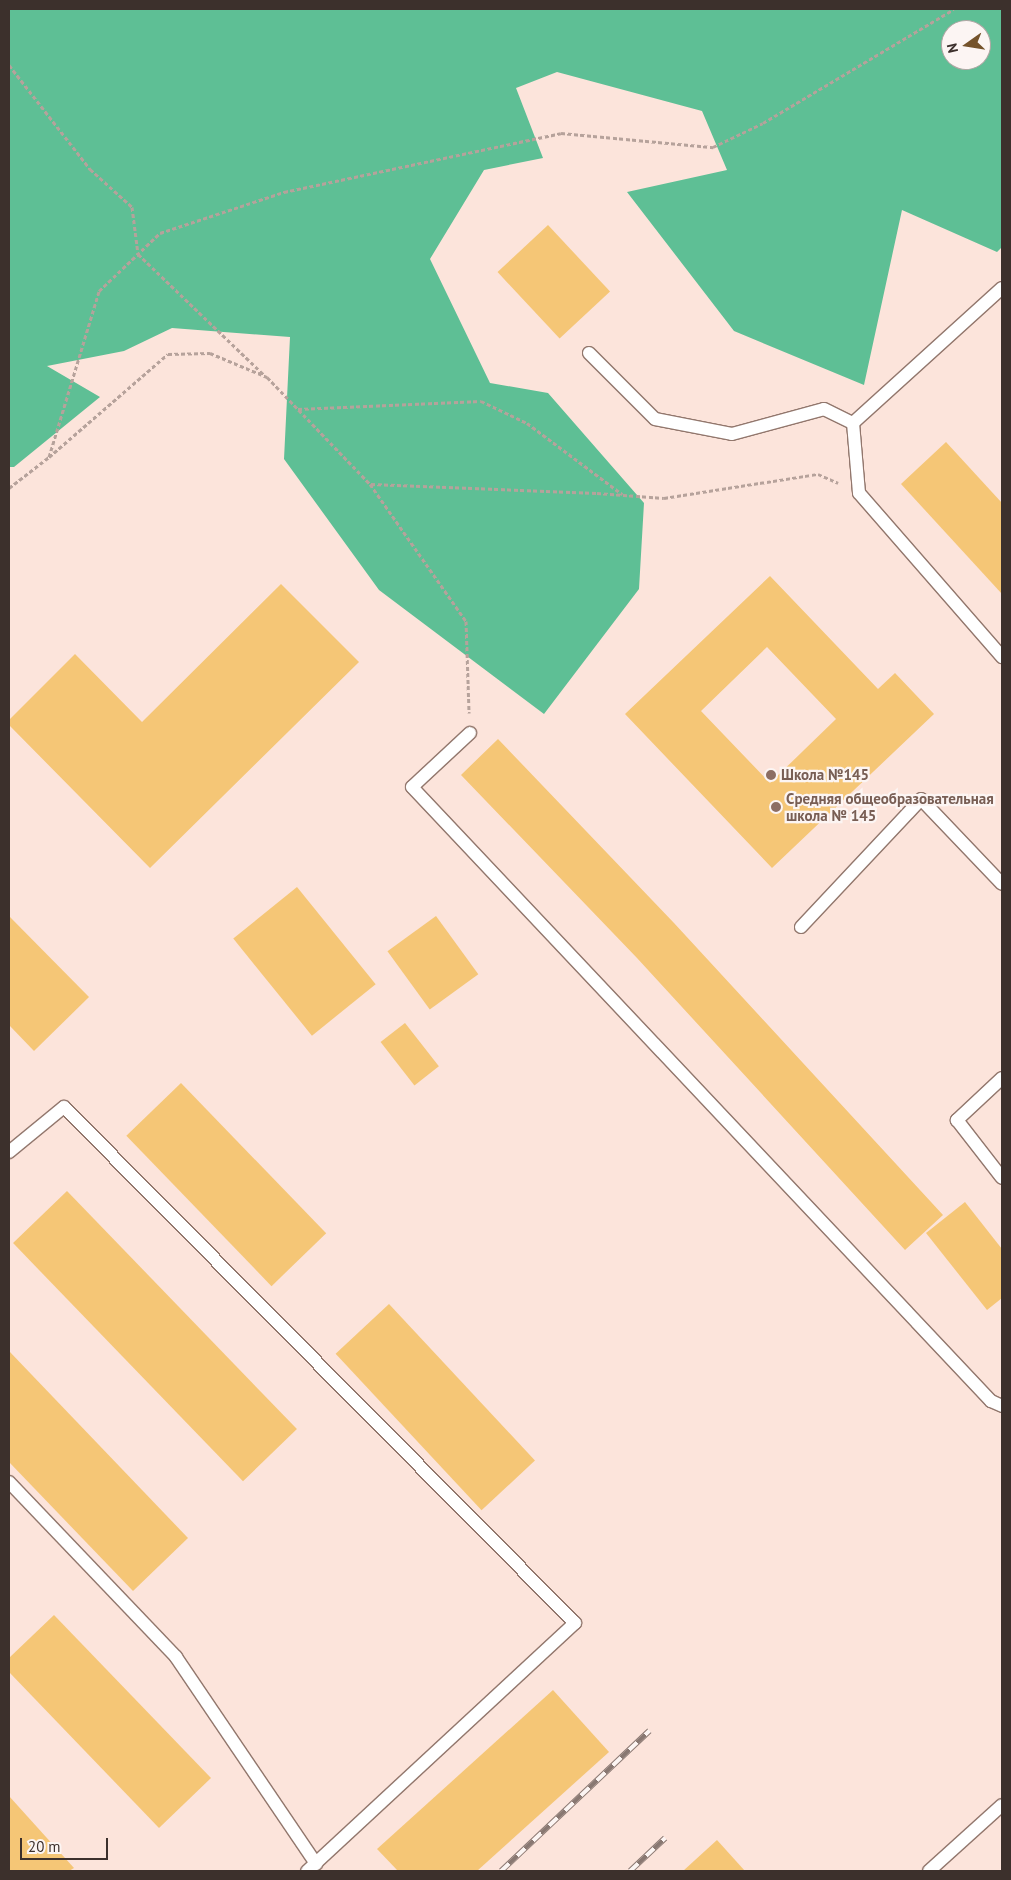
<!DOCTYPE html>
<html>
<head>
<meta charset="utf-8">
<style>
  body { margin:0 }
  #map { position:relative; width:1011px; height:1880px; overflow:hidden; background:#fce4db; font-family:"PT Sans",sans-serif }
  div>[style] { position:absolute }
  .forest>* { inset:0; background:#5ebf95 }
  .building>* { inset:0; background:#f5c676; transform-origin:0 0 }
  .path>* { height:3px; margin-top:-1.5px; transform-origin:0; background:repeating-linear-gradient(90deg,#b6a29b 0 4px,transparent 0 6.5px) }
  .roads { filter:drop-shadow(1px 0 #92776d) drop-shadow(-1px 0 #92776d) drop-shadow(0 1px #92776d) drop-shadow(0 -1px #92776d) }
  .lane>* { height:12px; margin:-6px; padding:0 6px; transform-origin:6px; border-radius:6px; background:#fff }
  .rail>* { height:5.5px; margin-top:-2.75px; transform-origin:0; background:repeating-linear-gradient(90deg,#fcf5f3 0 11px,#897872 0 22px); box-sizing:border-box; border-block:1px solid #897872 }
  .dots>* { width:14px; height:14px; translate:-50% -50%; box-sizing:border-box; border:2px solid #fcf5f3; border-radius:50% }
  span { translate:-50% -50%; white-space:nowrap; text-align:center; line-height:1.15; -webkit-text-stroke:4.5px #fcf5f3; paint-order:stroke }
  .education-label { font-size:15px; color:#785e54; font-weight:700 }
  .left { translate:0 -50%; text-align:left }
  .frame { position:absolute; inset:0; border:10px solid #3c302c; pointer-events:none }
  .north { position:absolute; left:941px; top:20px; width:50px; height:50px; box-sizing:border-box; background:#fcf5f3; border:1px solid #afa6a3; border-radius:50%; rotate:257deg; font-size:14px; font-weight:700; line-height:20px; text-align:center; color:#3c302c }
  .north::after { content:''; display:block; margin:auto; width:18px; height:22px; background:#75532b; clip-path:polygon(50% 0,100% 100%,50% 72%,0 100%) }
  .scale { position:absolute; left:20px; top:1838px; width:88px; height:22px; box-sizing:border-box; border:2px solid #3c302c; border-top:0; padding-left:6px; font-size:15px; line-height:18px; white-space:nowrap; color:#3c302c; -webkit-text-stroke:4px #fcf5f3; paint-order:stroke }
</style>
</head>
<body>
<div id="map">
  <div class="forest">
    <div style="clip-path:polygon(evenodd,9px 9px,1002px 9px,1002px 247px,997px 252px,902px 210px,864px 385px,734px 331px,627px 192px,727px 170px,702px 111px,557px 72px,516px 88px,543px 158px,484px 170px,430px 259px,490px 383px,548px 393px,644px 503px,639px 589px,544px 714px,379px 590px,284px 459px,290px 337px,172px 328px,124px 351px,47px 366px,100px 397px,14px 467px,9px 467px,9px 9px,951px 30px,981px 30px,981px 60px,951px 60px,951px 30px)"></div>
  </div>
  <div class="building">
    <div style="left:548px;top:225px;width:91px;height:69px;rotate:47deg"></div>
    <div style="clip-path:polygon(946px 442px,1002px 503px,1002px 594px,901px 484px)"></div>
    <div style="clip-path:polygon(evenodd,770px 576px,878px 689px,895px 673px,934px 714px,772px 868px,625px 714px,770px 576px,767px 647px,836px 719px,770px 783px,701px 711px,767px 647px)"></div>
    <div style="clip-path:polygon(281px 584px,359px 662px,150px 868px,9px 725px,9px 720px,75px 654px,142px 722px)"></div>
    <div style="clip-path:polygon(498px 739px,674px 923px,943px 1215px,905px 1250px,637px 958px,461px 775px)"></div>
    <div style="left:297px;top:887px;width:125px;height:82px;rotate:51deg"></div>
    <div style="clip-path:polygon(9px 916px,89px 997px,34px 1051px,9px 1025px)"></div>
    <div style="left:436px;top:916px;width:72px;height:60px;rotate:54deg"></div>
    <div style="left:405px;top:1023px;width:55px;height:31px;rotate:52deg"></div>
    <div style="left:181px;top:1083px;width:209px;height:76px;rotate:46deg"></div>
    <div style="left:67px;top:1191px;width:331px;height:75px;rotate:46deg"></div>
    <div style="clip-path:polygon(965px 1202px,1002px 1249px,1002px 1298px,987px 1310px,926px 1233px)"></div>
    <div style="left:389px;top:1304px;width:214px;height:73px;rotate:47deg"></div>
    <div style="clip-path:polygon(9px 1351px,188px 1538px,133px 1591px,9px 1462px)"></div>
    <div style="clip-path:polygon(54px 1615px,211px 1778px,159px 1828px,9px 1672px,9px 1658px)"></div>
    <div style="clip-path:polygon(553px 1690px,609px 1752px,477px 1871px,398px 1871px,377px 1849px)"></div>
    <div style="clip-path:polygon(9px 1796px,74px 1868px,69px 1871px,9px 1871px)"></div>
    <div style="clip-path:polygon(717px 1840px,745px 1871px,683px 1871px)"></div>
  </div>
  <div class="path">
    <div style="left:9px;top:65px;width:132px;rotate:52.1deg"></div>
    <div style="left:90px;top:169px;width:57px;rotate:42.1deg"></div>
    <div style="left:132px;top:207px;width:47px;rotate:82.7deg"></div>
    <div style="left:138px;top:254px;width:175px;rotate:43.8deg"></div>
    <div style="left:298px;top:409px;width:183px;rotate:-2.5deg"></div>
    <div style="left:481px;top:401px;width:51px;rotate:25.6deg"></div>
    <div style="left:527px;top:423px;width:119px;rotate:36.8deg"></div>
    <div style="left:49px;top:457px;width:157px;rotate:-40.9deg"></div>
    <div style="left:168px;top:354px;width:42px;rotate:-1.4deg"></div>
    <div style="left:210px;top:353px;width:62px;rotate:22.8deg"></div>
    <div style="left:267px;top:377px;width:149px;rotate:46.1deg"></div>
    <div style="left:370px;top:484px;width:167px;rotate:55deg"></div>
    <div style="left:466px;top:621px;width:92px;rotate:88.1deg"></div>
    <div style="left:371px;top:484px;width:226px;rotate:2.3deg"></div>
    <div style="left:597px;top:493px;width:67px;rotate:4.3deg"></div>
    <div style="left:664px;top:498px;width:156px;rotate:-8.9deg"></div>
    <div style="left:818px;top:474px;width:22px;rotate:24deg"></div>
    <div style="left:9px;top:488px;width:51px;rotate:-37.8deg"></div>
    <div style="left:49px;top:457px;width:173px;rotate:-73.2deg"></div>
    <div style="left:99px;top:291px;width:84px;rotate:-43.6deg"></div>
    <div style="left:160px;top:233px;width:131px;rotate:-18.3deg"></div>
    <div style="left:284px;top:192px;width:283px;rotate:-12deg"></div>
    <div style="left:561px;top:133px;width:153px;rotate:5.3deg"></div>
    <div style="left:713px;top:147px;width:55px;rotate:-25.6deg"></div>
    <div style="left:763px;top:123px;width:222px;rotate:-30.8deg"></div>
  </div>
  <div class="roads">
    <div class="lane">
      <div style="left:589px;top:353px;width:93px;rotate:45deg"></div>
      <div style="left:655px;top:419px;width:78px;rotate:11deg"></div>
      <div style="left:732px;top:434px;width:95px;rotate:-15.2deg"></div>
      <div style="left:824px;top:409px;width:32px;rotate:26deg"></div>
      <div style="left:853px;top:423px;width:70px;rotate:85.1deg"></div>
      <div style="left:859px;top:493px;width:218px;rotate:48.9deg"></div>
      <div style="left:853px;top:423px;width:201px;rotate:-42.2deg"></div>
      <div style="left:470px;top:733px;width:79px;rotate:137deg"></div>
      <div style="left:412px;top:787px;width:844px;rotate:46.68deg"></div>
      <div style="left:991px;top:1401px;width:12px;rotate:24deg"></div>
      <div style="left:801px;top:927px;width:175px;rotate:-46.8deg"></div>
      <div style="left:921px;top:799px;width:117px;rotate:46.4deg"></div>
      <div style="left:1002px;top:1078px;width:62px;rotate:137deg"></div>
      <div style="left:957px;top:1120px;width:73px;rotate:52.2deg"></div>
      <div style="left:9px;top:1152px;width:71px;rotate:-39.3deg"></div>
      <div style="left:64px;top:1107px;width:726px;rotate:45.28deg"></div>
      <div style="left:575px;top:1623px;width:365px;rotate:137.2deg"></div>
      <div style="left:9px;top:1482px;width:242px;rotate:46.3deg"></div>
      <div style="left:176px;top:1657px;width:250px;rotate:55.9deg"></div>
      <div style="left:929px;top:1871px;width:98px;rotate:-42.1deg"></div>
    </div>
  </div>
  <div class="rail">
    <div style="left:501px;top:1871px;width:204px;rotate:-43.4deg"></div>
    <div style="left:630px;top:1871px;width:48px;rotate:-43.3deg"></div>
  </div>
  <div class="dots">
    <div style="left:771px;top:775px;background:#8d6e63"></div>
    <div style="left:776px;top:807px;background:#8d6e63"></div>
  </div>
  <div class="education-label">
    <span class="left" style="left:781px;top:775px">Школа №145</span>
    <span class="left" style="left:786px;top:807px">Средняя общеобразовательная<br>школа № 145</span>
  </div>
  <div class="frame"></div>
  <div class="north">N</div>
  <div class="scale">20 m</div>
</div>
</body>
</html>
